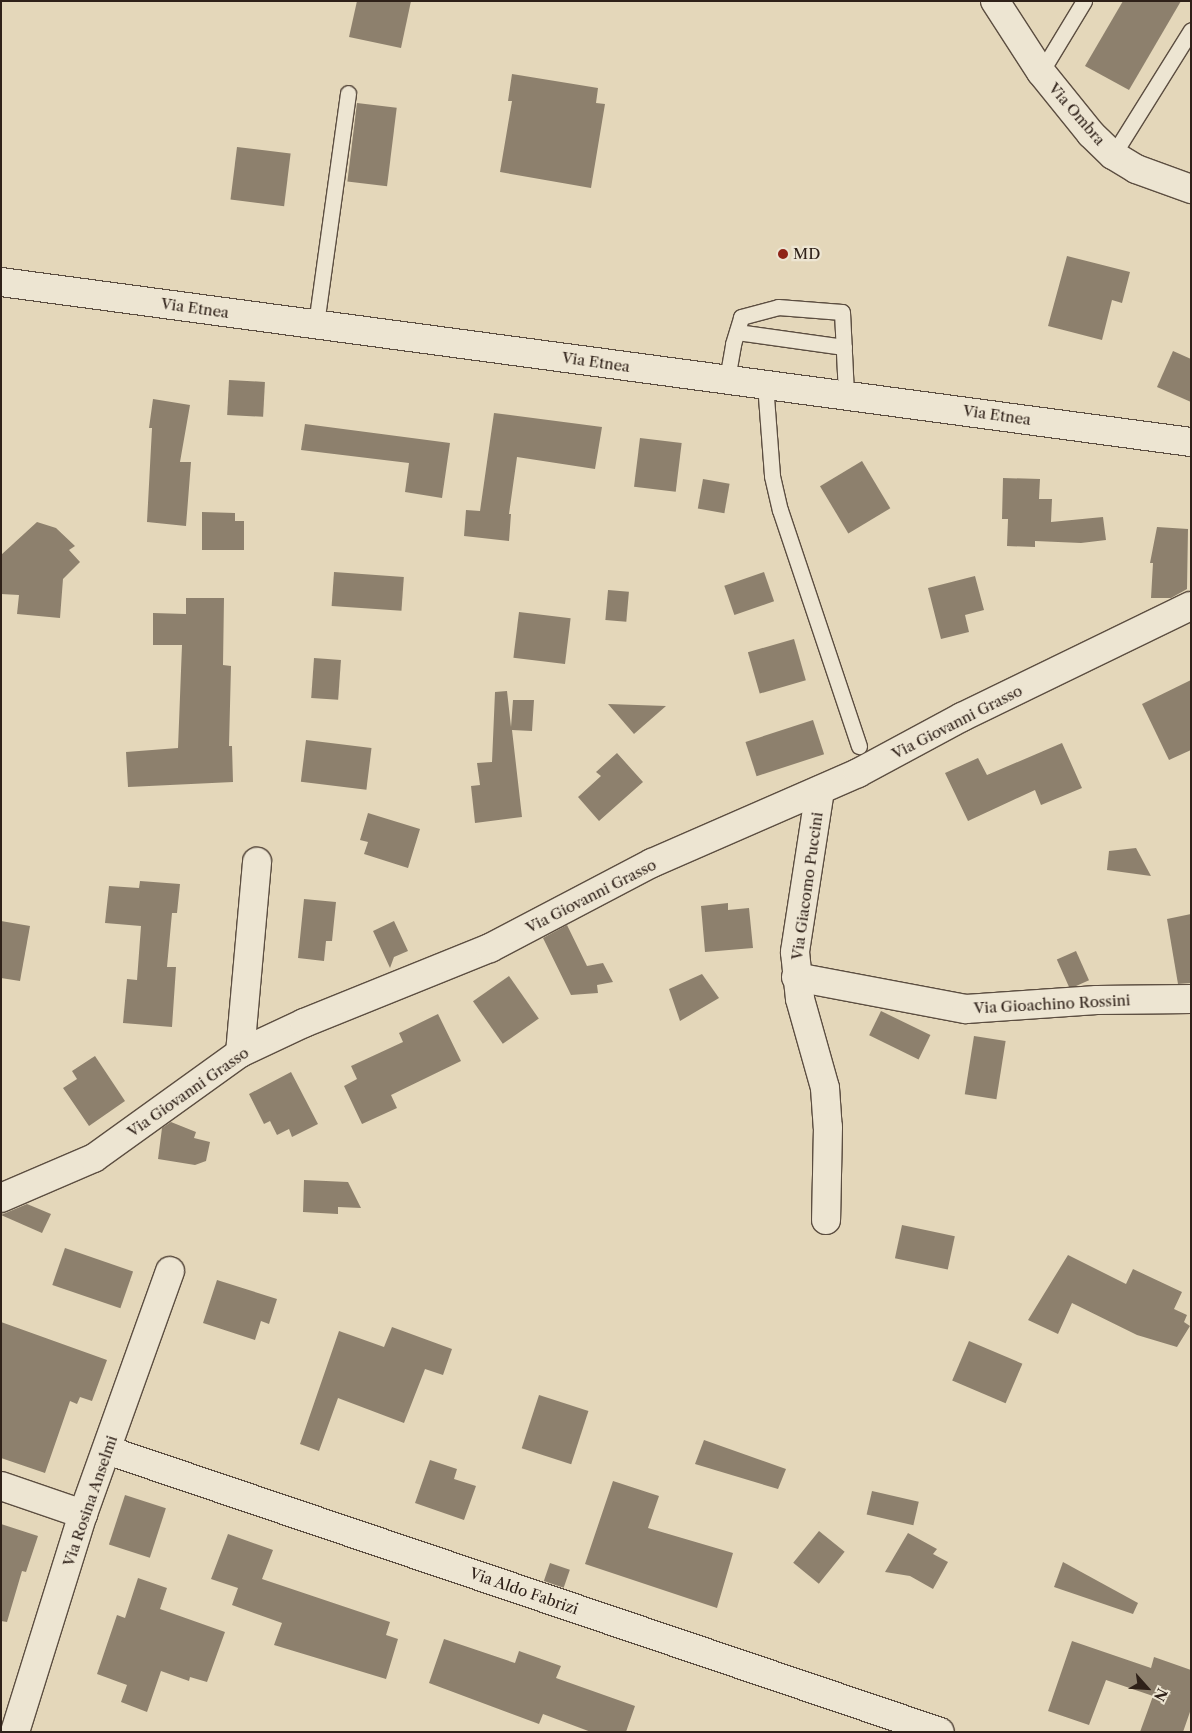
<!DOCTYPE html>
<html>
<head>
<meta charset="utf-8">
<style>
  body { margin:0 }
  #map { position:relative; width:1192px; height:1733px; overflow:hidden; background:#e4d7ba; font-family:"Libre Caslon Text",serif }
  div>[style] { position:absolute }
  .building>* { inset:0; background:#8d806d; transform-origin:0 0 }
  .roads { filter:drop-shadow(1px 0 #5c4e41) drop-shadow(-1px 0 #5c4e41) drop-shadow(0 1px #5c4e41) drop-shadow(0 -1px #5c4e41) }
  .lane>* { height:15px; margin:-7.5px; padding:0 7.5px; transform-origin:7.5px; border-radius:7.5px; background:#ede5d2 }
  .street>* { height:28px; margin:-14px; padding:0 14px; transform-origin:14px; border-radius:14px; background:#ede5d2 }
  .secondary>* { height:28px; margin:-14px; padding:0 14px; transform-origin:14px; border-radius:14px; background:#ede5d2 }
  .dots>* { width:14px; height:14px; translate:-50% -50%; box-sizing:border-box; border:2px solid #ede5d2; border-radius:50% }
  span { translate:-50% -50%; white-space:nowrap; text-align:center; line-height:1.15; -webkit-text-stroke:4.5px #ede5d2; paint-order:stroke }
  .street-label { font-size:15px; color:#2f2119 }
  .poi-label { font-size:15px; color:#2f2119 }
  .left { translate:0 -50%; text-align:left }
  .frame { position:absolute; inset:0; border:2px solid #2f2119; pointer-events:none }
  .north { position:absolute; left:1122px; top:1663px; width:50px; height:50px; -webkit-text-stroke:4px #ede5d2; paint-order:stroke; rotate:116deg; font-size:14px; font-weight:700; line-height:20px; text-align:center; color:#2f2119 }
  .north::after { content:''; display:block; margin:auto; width:18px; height:22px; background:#2f2119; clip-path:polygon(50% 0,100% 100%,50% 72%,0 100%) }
</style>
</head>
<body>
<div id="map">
  <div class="building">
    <div style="clip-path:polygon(357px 1px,411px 1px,401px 48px,349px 37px)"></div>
    <div style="clip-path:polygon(1123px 1px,1181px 1px,1129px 90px,1085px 66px)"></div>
    <div style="clip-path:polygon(512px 74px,598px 88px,596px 103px,605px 104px,591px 188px,500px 172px,512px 101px,508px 101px)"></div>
    <div style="left:357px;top:103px;width:40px;height:79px;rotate:7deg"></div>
    <div style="left:237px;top:147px;width:54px;height:53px;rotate:7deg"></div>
    <div style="clip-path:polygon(1067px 256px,1130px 272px,1122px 303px,1112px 300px,1102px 340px,1048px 326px)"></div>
    <div style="clip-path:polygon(1173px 351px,1191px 359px,1191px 402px,1157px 387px)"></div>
    <div style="left:229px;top:380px;width:36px;height:35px;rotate:3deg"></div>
    <div style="clip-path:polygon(153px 399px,190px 405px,180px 462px,191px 462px,186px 526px,147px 522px,152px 428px,149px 428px)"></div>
    <div style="clip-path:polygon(494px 413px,602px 427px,595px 469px,517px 457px,509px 514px,511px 514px,509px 541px,464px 536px,466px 510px,480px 511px)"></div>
    <div style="clip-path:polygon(305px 424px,450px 443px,442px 498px,405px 492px,409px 463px,301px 450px)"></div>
    <div style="left:640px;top:438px;width:42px;height:49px;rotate:7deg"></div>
    <div style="left:862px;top:461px;width:55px;height:49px;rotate:59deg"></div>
    <div style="clip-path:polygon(1003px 478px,1040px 479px,1039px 499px,1052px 499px,1051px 522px,1103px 517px,1106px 540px,1081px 543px,1035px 541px,1035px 547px,1007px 546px,1008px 519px,1002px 519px)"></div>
    <div style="left:703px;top:479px;width:27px;height:30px;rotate:10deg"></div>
    <div style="clip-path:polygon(202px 512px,235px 513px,235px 521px,244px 521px,244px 550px,202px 550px)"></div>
    <div style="clip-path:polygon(37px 522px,56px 528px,75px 546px,69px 550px,80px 562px,63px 579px,60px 618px,17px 614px,19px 595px,1px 594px,1px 555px)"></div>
    <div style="clip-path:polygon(1157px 527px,1188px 529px,1187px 589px,1171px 598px,1151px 598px,1153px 563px,1150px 563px)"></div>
    <div style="left:334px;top:572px;width:70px;height:34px;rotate:4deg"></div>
    <div style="left:764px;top:572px;width:31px;height:42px;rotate:71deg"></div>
    <div style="clip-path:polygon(975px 576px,984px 610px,965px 615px,969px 632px,941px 639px,928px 588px)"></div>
    <div style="left:608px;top:590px;width:21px;height:30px;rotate:5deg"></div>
    <div style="clip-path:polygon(186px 598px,224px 598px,223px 665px,231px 666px,229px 746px,232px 746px,233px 782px,128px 787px,126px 752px,178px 748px,182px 645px,153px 645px,153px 613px,186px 614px)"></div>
    <div style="left:519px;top:612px;width:52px;height:46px;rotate:7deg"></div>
    <div style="left:794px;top:639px;width:43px;height:48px;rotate:74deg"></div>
    <div style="left:314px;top:658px;width:27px;height:40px;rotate:4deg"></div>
    <div style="clip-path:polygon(1191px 680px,1191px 750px,1169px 760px,1142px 704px)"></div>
    <div style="clip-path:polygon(507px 691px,511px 727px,513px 700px,534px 700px,532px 731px,512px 730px,522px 817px,475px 823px,471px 786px,480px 785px,477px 763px,492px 762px,495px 692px)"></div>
    <div style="clip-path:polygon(608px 704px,666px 706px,634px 734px)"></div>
    <div style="left:813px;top:720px;width:36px;height:71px;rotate:72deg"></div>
    <div style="left:306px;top:740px;width:66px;height:42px;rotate:7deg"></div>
    <div style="clip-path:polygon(1062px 743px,1082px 788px,1041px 805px,1035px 790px,968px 821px,945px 773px,978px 758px,987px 775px)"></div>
    <div style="clip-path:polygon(617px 753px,643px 782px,599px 821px,578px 797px,601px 776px,596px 772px)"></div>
    <div style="clip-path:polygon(368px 813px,420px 829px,408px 868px,364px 854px,368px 842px,360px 840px)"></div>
    <div style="clip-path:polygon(1136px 848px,1151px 876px,1107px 870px,1109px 851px)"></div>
    <div style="clip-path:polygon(140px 881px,180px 884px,177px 913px,172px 913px,167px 967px,176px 967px,172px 1027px,123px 1023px,127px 979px,137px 980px,141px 926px,105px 923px,109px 886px,139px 888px)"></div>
    <div style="clip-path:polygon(304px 899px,336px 902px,332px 941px,326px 941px,324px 961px,298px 958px)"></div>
    <div style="clip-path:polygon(728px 903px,728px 910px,749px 908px,753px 948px,705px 952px,701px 906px)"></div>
    <div style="clip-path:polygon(1191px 914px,1191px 983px,1178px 984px,1167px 919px)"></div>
    <div style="clip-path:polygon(1px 921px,30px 926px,20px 981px,1px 978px)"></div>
    <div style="clip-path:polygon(394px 921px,408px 951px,394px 957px,390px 968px,373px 931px)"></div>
    <div style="clip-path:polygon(567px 925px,587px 966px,603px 963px,613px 982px,597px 985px,598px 993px,571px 995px,543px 938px)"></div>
    <div style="left:1076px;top:951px;width:32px;height:21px;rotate:66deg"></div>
    <div style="clip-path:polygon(702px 974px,719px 998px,680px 1021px,669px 989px)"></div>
    <div style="left:509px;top:976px;width:52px;height:44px;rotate:55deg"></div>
    <div style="left:881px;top:1011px;width:55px;height:27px;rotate:26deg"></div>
    <div style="clip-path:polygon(438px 1014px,461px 1061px,391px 1095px,397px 1108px,362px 1124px,344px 1086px,357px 1079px,351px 1066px,403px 1042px,399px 1033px)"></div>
    <div style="left:974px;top:1036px;width:32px;height:59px;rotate:9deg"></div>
    <div style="clip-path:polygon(95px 1056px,125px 1101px,89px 1126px,63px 1088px,77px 1079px,72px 1071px)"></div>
    <div style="clip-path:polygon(291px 1072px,318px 1124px,292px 1137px,289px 1129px,277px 1135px,270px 1121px,264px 1124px,249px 1094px)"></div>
    <div style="clip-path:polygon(171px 1122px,196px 1132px,194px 1138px,210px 1142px,206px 1161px,195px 1165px,158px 1159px,162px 1128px)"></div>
    <div style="clip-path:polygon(304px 1180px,348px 1182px,361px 1208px,338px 1207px,338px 1214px,303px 1212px)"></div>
    <div style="clip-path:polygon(27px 1204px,51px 1214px,42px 1233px,1px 1215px)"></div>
    <div style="left:902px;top:1225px;width:54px;height:34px;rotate:12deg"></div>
    <div style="left:65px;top:1248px;width:72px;height:39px;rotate:19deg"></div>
    <div style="clip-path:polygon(1068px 1255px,1126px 1284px,1133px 1269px,1182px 1292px,1174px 1309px,1187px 1315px,1184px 1322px,1190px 1326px,1177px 1347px,1137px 1335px,1072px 1303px,1058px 1334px,1028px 1320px)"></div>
    <div style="clip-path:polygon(217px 1280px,277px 1299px,269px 1324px,261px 1321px,255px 1340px,203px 1323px)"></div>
    <div style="clip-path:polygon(1px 1322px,107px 1360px,92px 1401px,80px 1397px,77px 1404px,70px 1401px,45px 1473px,1px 1458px)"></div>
    <div style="clip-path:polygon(392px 1327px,452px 1349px,443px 1375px,425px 1369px,404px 1423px,338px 1398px,319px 1451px,300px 1444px,339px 1331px,384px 1347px)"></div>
    <div style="left:969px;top:1341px;width:58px;height:43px;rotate:23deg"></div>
    <div style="left:539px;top:1395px;width:52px;height:56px;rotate:18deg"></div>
    <div style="clip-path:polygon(704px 1440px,786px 1469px,778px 1489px,695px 1464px)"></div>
    <div style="clip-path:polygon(430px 1460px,457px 1469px,454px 1479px,476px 1486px,464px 1520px,415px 1503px)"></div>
    <div style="clip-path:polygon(613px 1481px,659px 1496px,648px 1528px,733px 1553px,717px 1608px,585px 1564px)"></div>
    <div style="left:872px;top:1491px;width:48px;height:24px;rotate:13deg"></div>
    <div style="left:125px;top:1495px;width:43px;height:52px;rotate:18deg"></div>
    <div style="clip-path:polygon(1px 1524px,38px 1536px,26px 1572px,22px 1571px,7px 1622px,1px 1621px)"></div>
    <div style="left:819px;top:1531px;width:33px;height:41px;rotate:39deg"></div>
    <div style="clip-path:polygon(908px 1533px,937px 1549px,933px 1554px,948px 1562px,933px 1589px,910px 1576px,885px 1572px)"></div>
    <div style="clip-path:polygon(228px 1534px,273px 1550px,262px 1579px,390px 1622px,386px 1635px,398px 1639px,386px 1679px,274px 1645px,282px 1623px,232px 1605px,238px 1588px,211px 1579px)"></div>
    <div style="clip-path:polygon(1063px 1562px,1138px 1603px,1133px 1614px,1054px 1587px)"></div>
    <div style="left:550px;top:1563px;width:21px;height:19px;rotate:19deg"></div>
    <div style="clip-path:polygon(138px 1578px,167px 1588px,160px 1609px,225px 1632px,207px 1682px,190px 1677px,189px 1681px,161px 1671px,147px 1712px,121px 1702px,127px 1685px,97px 1674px,117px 1615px,125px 1618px)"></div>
    <div style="clip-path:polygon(444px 1639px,515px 1663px,519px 1651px,561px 1666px,556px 1678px,635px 1706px,626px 1732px,591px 1732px,543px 1714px,539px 1724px,429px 1683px)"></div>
    <div style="clip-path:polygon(1072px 1641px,1151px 1668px,1154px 1657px,1191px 1670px,1191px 1709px,1183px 1732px,1140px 1732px,1153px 1696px,1106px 1680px,1089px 1725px,1048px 1711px)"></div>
  </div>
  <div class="roads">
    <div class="lane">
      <div style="left:1041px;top:72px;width:83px;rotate:-58.8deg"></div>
      <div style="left:1113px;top:155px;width:147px;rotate:-58deg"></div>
      <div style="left:316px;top:324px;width:233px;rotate:-82.1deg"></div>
      <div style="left:737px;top:332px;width:108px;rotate:8deg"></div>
      <div style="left:727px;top:379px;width:36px;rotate:-80deg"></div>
      <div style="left:733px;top:344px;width:28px;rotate:-73deg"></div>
      <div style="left:741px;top:317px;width:38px;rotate:-15deg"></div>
      <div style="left:778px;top:307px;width:64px;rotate:4.5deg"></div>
      <div style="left:842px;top:312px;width:83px;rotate:87.2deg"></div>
      <div style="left:765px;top:384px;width:92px;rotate:85.6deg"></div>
      <div style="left:772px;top:476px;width:35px;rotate:77deg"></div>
      <div style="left:780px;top:510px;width:249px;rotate:71.5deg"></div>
    </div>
    <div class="street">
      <div style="left:820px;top:790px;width:164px;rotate:98.8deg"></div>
      <div style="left:795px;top:952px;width:47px;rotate:83.9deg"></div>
      <div style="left:800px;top:999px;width:92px;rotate:74.3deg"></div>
      <div style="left:825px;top:1088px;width:39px;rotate:86deg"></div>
      <div style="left:828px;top:1127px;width:93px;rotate:91.2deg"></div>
      <div style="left:796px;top:977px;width:173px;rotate:10.7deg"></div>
      <div style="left:966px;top:1009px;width:131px;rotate:-3.9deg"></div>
      <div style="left:1097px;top:1000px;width:94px;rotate:-0.6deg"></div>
      <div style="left:240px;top:1053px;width:192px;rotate:-84.9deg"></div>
      <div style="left:1px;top:1198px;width:101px;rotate:-23.3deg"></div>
      <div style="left:94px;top:1158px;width:180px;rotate:-35.7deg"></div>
      <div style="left:240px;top:1053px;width:71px;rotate:-25.1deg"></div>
      <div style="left:304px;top:1023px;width:201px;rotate:-22deg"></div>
      <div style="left:490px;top:948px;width:183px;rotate:-27.7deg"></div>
      <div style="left:652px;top:863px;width:225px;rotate:-23.6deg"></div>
      <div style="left:858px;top:773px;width:118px;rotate:-28.3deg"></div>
      <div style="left:962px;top:717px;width:254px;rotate:-25.9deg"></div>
      <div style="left:107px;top:1450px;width:879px;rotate:18.7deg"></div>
      <div style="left:1px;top:1486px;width:87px;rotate:18.9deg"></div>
      <div style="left:15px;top:1732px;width:228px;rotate:-72.7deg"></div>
      <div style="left:83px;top:1514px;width:258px;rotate:-70.3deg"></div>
    </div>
    <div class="secondary">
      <div style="left:995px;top:1px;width:85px;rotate:57.1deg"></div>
      <div style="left:1041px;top:72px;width:80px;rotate:51.1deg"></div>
      <div style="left:1091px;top:134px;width:30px;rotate:44deg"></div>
      <div style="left:1113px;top:155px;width:27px;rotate:31deg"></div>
      <div style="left:1136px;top:169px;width:59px;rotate:20deg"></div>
      <div style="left:1px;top:282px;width:1201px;rotate:7.66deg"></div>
    </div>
  </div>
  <div class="dots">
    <div style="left:783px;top:254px;background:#8f2418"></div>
  </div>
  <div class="street-label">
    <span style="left:1077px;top:114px;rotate:49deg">Via Ombra</span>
    <span style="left:195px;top:308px;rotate:8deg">Via Etnea</span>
    <span style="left:596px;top:362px;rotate:8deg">Via Etnea</span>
    <span style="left:997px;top:415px;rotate:8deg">Via Etnea</span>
    <span style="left:957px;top:722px;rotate:-27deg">Via Giovanni Grasso</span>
    <span style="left:807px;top:886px;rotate:-82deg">Via Giacomo Puccini</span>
    <span style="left:591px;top:896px;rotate:-27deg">Via Giovanni Grasso</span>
    <span style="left:1052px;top:1004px;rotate:-3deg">Via Gioachino Rossini</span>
    <span style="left:188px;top:1092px;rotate:-35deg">Via Giovanni Grasso</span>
    <span style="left:90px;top:1501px;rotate:-71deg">Via Rosina Anselmi</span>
    <span style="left:524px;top:1591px;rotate:19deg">Via Aldo Fabrizi</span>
  </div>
  <div class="poi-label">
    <span class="left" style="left:793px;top:254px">MD</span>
  </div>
  <div class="frame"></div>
  <div class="north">N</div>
</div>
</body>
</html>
